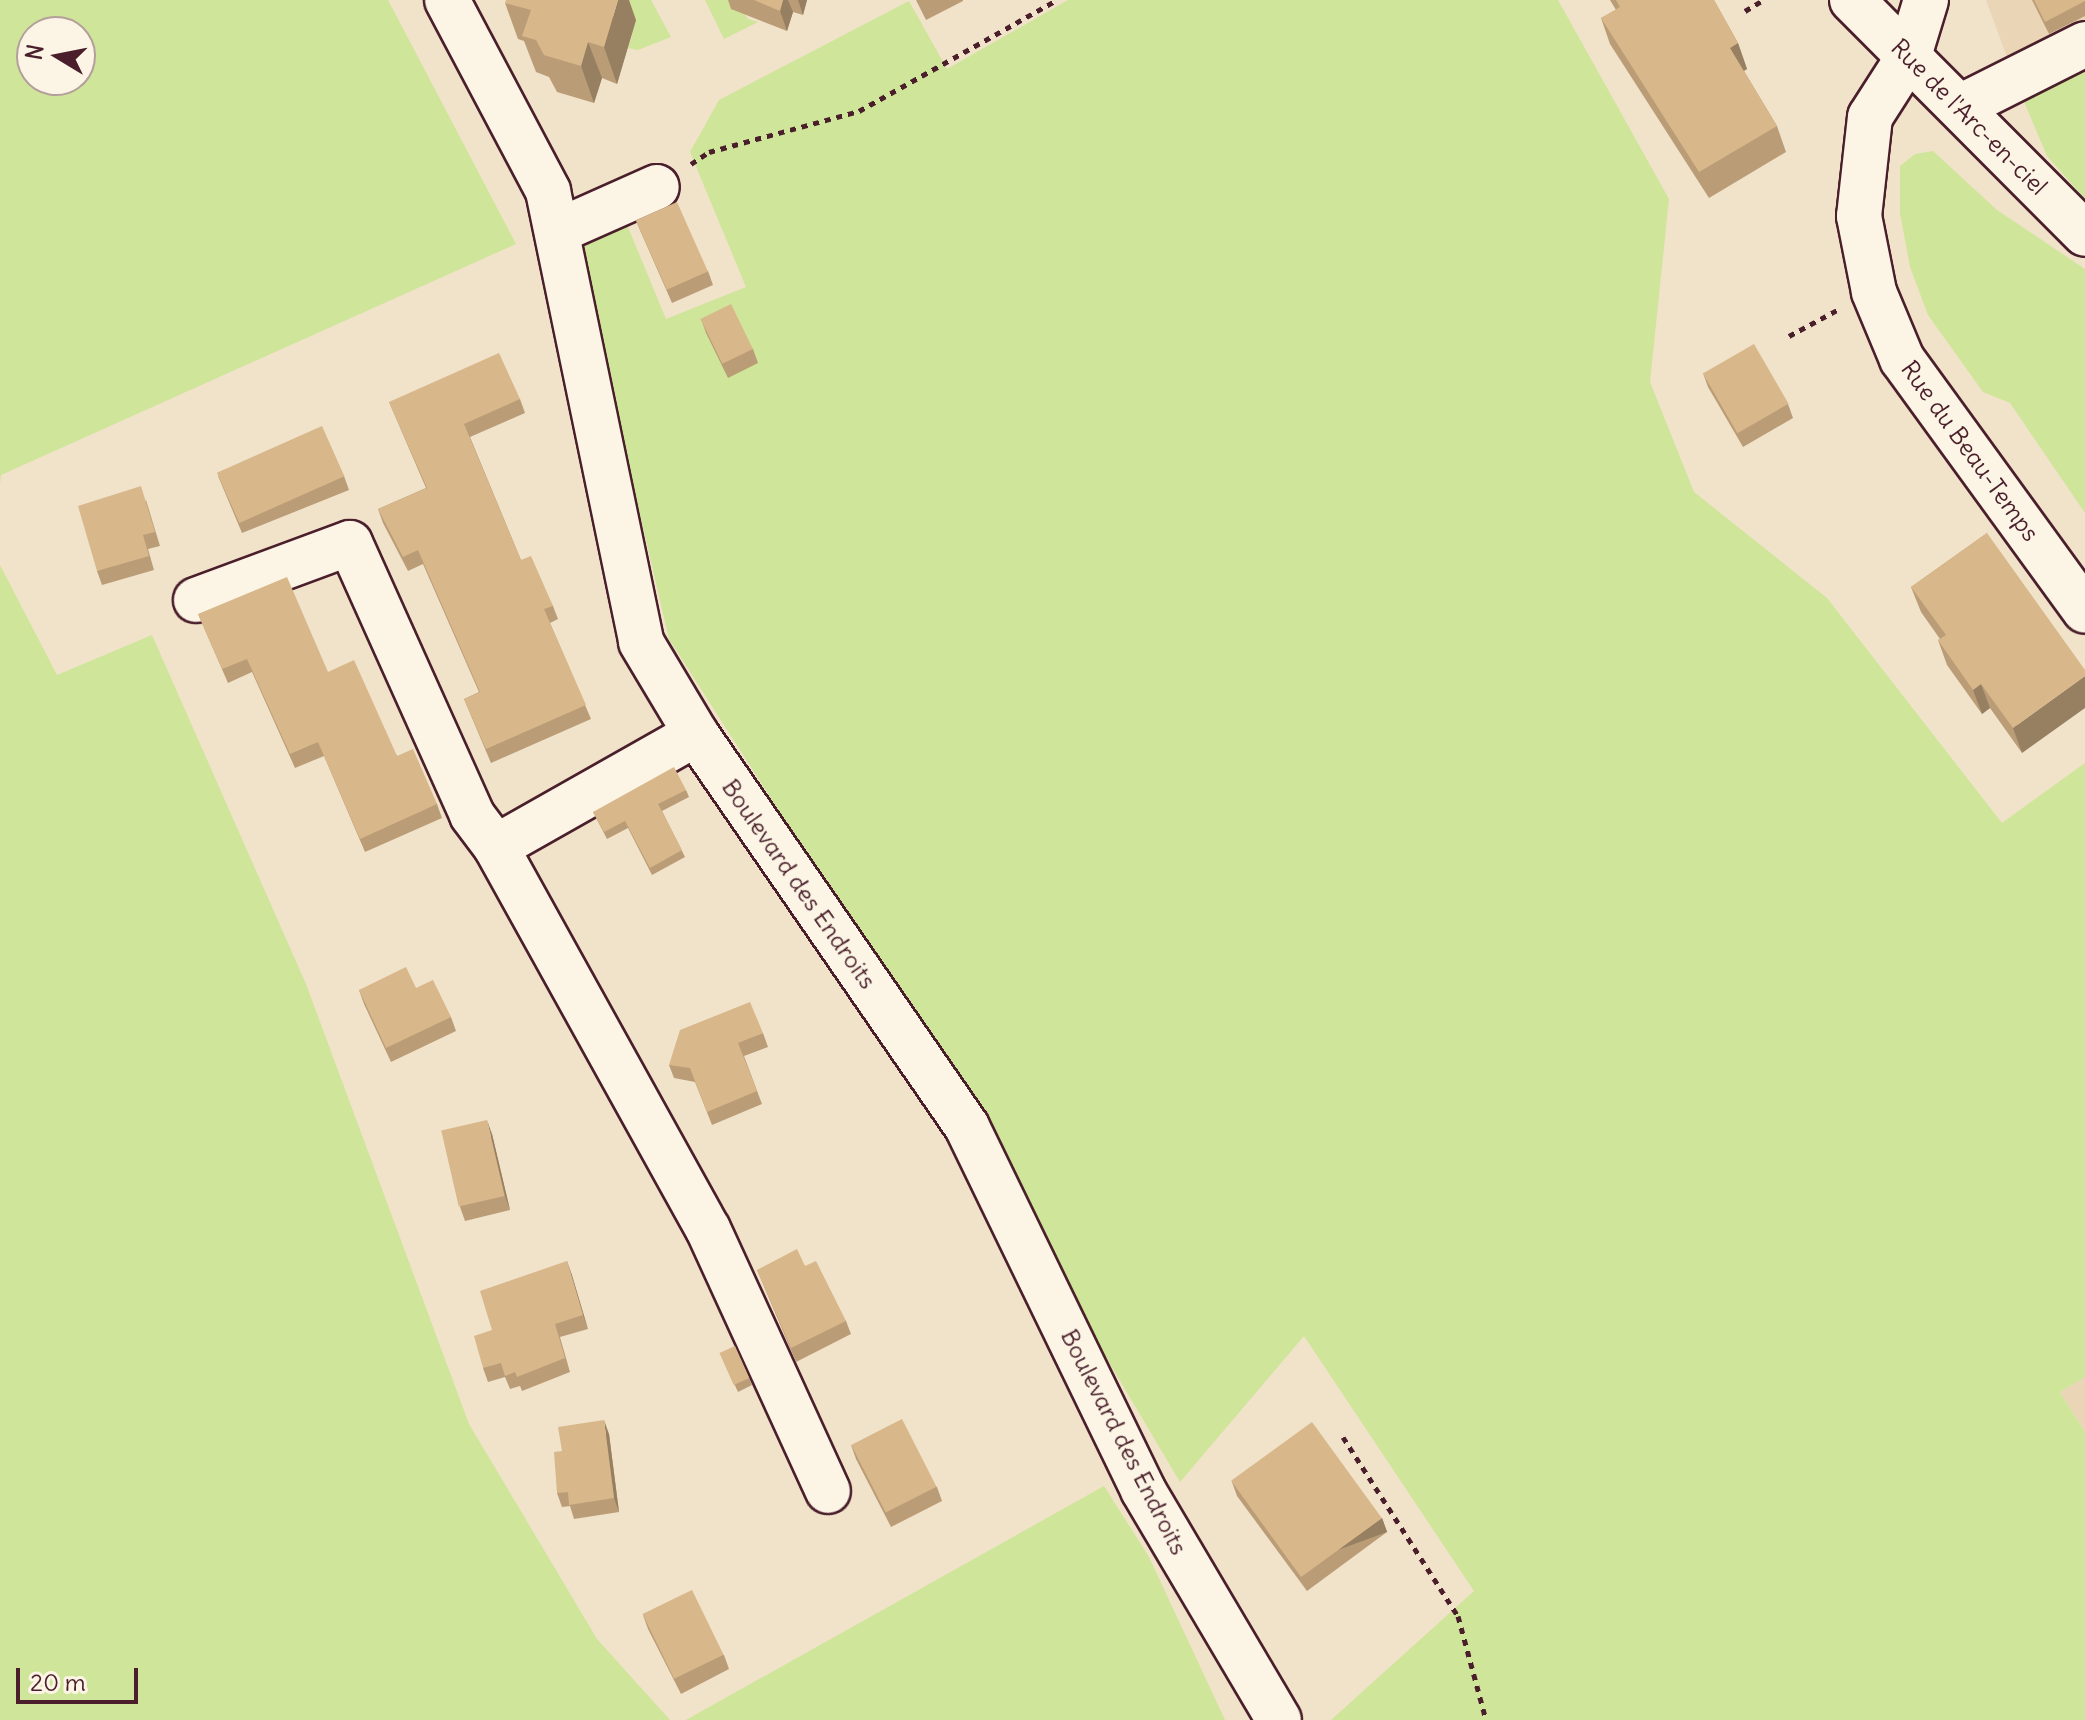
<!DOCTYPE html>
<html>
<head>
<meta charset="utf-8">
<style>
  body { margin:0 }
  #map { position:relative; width:2085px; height:1720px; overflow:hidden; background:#f1e2ca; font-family:Delius,sans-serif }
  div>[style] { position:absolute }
  .built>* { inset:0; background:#ead5b7 }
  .green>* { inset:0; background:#cfe59a }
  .path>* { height:5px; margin-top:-2.5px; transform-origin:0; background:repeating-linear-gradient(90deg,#4a1f2b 0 6px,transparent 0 12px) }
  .roads { filter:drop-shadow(2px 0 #4a1f2b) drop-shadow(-2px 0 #4a1f2b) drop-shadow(0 2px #4a1f2b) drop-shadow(0 -2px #4a1f2b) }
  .minor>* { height:44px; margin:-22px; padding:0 22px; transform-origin:22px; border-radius:22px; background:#fcf5e5 }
  .wall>* { inset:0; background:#ba9d77 }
  .shaded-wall>* { inset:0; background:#978061; transform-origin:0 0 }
  .building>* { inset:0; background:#d8b78a; transform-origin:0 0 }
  span { translate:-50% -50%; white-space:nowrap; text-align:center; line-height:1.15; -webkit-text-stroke:8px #fcf5e5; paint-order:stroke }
  .street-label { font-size:24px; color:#4a1f2b }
  .north { position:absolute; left:16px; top:16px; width:80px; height:80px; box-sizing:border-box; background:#fcf5e5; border:2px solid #b59f9b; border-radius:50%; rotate:280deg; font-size:22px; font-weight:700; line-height:32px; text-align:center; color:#4a1f2b }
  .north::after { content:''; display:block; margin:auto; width:28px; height:36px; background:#4a1f2b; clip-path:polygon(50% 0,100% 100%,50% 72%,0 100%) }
  .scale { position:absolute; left:16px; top:1668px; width:122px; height:36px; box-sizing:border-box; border:4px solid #4a1f2b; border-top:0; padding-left:10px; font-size:24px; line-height:28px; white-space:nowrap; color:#4a1f2b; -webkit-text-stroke:6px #fcf5e5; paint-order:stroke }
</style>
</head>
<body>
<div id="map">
  <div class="built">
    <div style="clip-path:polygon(1986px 0,2085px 0,2085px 56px,2019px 90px)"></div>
    <div style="clip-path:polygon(2085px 1377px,2085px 1432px,2060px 1392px)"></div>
  </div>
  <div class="green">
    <div style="clip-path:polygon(evenodd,0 0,388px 0,516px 244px,1px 475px,0 484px,0 0,32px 32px,80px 32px,80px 80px,32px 80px,32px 32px)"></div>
    <div style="clip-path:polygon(613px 0,651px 0,671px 37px,638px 50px,628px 48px,632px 36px)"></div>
    <div style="clip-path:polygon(705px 0,734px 0,748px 19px,758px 22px,724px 39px)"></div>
    <div style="clip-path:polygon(1068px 0,1558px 0,1669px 199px,1650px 382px,1694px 492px,1827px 598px,2002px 823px,2085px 763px,2085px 1377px,2060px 1392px,2085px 1432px,2085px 1720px,1331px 1720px,1474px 1591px,1304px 1336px,1180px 1482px,825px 883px,669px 639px,575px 235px,623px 215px,666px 319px,746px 287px,690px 152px,719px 100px,909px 1px,947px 69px)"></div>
    <div style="clip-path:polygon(2085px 56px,2085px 199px,2047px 156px,2019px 90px)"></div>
    <div style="clip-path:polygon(1933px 151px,1997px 210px,2085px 269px,2085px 513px,2010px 403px,1983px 392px,1928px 315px,1910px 267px,1900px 213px,1900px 166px,1915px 154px)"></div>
    <div style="clip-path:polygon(0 565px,57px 675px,152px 635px,306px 984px,469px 1424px,597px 1639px,670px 1720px,0 1720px)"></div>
    <div style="clip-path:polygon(1104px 1486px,1149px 1557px,1225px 1720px,686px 1720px)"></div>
  </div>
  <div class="path">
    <div style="left:1745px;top:11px;width:21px;rotate:-31deg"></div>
    <div style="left:691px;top:164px;width:22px;rotate:-34deg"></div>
    <div style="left:709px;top:152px;width:156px;rotate:-15.3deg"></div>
    <div style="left:859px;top:111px;width:227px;rotate:-29.3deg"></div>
    <div style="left:1789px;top:336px;width:55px;rotate:-28.4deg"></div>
    <div style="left:1343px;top:1437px;width:213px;rotate:57.3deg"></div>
    <div style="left:1458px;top:1616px;width:108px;rotate:74.9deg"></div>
  </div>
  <div class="roads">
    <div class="minor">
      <div style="left:447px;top:0;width:216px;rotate:62.1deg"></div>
      <div style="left:548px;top:191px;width:460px;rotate:78.3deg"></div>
      <div style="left:641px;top:642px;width:107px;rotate:59.1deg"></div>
      <div style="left:696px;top:734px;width:477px;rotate:55.4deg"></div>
      <div style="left:967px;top:1127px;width:403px;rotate:64.1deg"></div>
      <div style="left:1143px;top:1490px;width:267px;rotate:59.4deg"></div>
      <div style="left:1852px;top:0;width:330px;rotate:45.1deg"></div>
      <div style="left:1926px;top:0;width:59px;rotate:106.9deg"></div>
      <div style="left:1909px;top:56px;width:72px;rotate:122.6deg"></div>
      <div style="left:1870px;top:117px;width:100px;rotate:96.3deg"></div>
      <div style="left:1859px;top:216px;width:77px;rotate:78.8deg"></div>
      <div style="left:1874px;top:292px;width:73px;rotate:67.3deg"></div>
      <div style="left:1902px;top:359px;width:311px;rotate:54deg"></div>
      <div style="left:1960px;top:107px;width:140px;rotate:-26.7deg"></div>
      <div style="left:558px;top:231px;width:108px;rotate:-24deg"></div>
      <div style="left:196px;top:600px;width:164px;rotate:-20.3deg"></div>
      <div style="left:350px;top:543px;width:298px;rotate:65.8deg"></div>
      <div style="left:472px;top:815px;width:40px;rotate:53deg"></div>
      <div style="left:496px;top:847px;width:437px;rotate:61deg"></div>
      <div style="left:708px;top:1229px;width:288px;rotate:65.4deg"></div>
      <div style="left:496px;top:847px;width:230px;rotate:-29.5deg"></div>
    </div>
  </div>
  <div class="wall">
    <div style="clip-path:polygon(728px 0,807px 0,803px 15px,793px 12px,787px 31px,731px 9px)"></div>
    <div style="clip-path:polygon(916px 0,963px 0,963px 1px,926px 20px)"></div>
    <div style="clip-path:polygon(1610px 0,1714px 0,1738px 43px,1747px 69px,1744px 71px,1777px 126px,1786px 152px,1709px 198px,1610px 44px,1601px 18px,1616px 10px)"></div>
    <div style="clip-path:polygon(2032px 0,2085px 0,2085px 16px,2049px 34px)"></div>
    <div style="clip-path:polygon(505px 3px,636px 20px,617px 84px,602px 78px,594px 103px,557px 92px,549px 77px,536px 72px,524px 41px,518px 39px)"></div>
    <div style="clip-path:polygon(636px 221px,708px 271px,713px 285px,672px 303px)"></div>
    <div style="clip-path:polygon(701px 319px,753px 349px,758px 363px,728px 378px,706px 333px)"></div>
    <div style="clip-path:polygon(1703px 373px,1788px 404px,1793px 418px,1743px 447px,1708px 387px)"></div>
    <div style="clip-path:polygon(520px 399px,525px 413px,470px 437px,521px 560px,553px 606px,558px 619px,550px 623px,591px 719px,491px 763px,464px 699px,479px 692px,423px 564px,408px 571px,383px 523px,378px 509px,426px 488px,389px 402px)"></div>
    <div style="clip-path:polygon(218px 476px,344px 476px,349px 490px,242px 533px)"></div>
    <div style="clip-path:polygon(146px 500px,160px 546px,148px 549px,154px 570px,102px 585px,97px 571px)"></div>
    <div style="clip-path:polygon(1987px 533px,2022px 753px,1990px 708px,1982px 714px,1947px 665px,1938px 640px,1940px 639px,1921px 612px,1911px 587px)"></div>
    <div style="clip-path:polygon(198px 614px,328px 672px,437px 804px,442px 818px,365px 852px,324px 756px,295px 768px,252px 672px,228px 683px)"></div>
    <div style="clip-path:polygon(686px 790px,689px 797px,662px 811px,685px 857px,652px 875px,628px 828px,607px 839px,593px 812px)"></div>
    <div style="clip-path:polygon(416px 988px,451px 1017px,456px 1031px,391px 1062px,364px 1004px,359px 990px)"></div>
    <div style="clip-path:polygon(763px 1033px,768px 1047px,744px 1056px,762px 1104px,712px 1125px,695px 1082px,674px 1078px,669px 1065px)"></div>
    <div style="clip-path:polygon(492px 1134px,510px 1210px,465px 1221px,460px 1207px)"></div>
    <div style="clip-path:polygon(567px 1261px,588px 1329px,560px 1337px,570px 1372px,522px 1391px,520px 1386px,510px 1389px,505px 1377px,488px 1382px,483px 1368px,492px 1330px)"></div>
    <div style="clip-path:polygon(805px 1266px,846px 1321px,851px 1334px,796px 1362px,757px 1270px)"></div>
    <div style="clip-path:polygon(720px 1353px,749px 1378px,752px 1385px,738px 1392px)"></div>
    <div style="clip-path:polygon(609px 1434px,619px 1512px,574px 1519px,570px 1506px,562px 1507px,557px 1493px,562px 1451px)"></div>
    <div style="clip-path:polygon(851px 1445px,937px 1487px,942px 1501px,891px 1527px,856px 1459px)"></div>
    <div style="clip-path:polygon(1232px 1482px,1382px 1518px,1387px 1532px,1307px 1591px,1237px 1496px)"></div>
    <div style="clip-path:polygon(643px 1615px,724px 1655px,729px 1669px,681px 1694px,648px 1629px)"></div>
  </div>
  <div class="shaded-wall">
    <div style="clip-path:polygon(618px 0,629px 0,636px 20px,617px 84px,604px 47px)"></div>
    <div style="clip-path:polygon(783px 0,788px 0,793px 12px,787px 31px,780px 11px)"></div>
    <div style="clip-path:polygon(798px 0,807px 0,803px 15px)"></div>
    <div style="clip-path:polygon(588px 42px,602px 78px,594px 103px,581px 66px)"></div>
    <div style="clip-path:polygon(1738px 43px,1747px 69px,1740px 73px,1730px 48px)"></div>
    <div style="clip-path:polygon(2085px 676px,2085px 708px,2022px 753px,2013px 728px)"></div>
    <div style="clip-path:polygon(1981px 684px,1990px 708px,1982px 714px,1973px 690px)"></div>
    <div style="clip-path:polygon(487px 1120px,492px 1134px,510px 1210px,505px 1196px)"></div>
    <div style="clip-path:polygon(567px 1261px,572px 1275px,588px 1329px,583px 1315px)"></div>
    <div style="clip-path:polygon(604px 1420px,609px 1434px,619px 1512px,614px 1498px)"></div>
    <div style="left:1382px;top:1518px;width:15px;height:99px;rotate:70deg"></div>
  </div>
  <div class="building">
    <div style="clip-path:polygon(506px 0,618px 0,604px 47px,588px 42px,581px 66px,544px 55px,536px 40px,522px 36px,531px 10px,505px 3px)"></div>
    <div style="clip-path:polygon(754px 0,783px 0,780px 11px)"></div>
    <div style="clip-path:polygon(1616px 0,1714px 0,1738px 43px,1730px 48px,1777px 126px,1699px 172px,1601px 18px,1620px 7px)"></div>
    <div style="clip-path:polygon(2034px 0,2085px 0,2085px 1px,2045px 22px)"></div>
    <div style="left:677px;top:202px;width:76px;height:45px;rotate:66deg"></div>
    <div style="left:731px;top:304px;width:50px;height:34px;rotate:64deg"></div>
    <div style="left:1754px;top:344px;width:69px;height:59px;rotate:60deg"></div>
    <div style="clip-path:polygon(499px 353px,520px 399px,464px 424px,521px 560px,531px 556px,553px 606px,544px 609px,586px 705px,486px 749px,464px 699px,480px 692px,418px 550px,403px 557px,378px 509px,427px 488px,389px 402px)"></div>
    <div style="left:322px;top:426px;width:55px;height:115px;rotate:66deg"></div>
    <div style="clip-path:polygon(141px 486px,155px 532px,143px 535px,149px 556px,97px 571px,78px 506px)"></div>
    <div style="clip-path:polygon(1987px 533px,2085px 670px,2085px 676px,2013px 728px,1981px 684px,1973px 690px,1938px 640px,1946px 635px,1911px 587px)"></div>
    <div style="clip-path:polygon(287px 577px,328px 672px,354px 660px,397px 756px,413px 749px,437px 804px,360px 839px,318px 742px,290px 754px,247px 659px,222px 669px,198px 614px)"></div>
    <div style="clip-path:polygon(674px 767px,686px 790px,658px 804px,682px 850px,650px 868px,625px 821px,604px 832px,593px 812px)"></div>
    <div style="clip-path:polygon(406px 967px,416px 988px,433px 980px,451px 1017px,386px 1048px,359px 990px)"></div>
    <div style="clip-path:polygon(750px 1002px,763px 1033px,738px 1043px,757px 1091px,707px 1112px,690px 1068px,669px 1065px,680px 1030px)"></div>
    <div style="left:487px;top:1120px;width:78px;height:47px;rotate:77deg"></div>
    <div style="clip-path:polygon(797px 1249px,805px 1266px,816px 1261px,846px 1321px,791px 1348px,757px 1270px)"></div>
    <div style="clip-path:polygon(567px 1261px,583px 1315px,555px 1324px,565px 1358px,517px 1377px,515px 1372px,505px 1376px,501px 1363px,483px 1368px,474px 1336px,492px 1330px,480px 1291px)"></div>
    <div style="left:735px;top:1346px;width:35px;height:17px;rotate:66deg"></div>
    <div style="left:902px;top:1419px;width:76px;height:57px;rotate:63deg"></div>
    <div style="clip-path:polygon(604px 1420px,614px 1498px,569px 1505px,568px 1492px,557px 1493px,554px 1452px,562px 1451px,558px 1427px)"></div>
    <div style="left:1312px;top:1422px;width:119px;height:100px;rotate:54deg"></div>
    <div style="left:692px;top:1590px;width:72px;height:55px;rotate:64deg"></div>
  </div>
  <div class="street-label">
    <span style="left:1969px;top:117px;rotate:45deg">Rue de l'Arc-en-ciel</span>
    <span style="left:1970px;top:451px;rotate:54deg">Rue du Beau-Temps</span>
    <span style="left:799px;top:884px;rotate:55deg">Boulevard des Endroits</span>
    <span style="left:1124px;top:1442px;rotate:63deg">Boulevard des Endroits</span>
  </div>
  <div class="north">N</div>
  <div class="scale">20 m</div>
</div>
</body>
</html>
